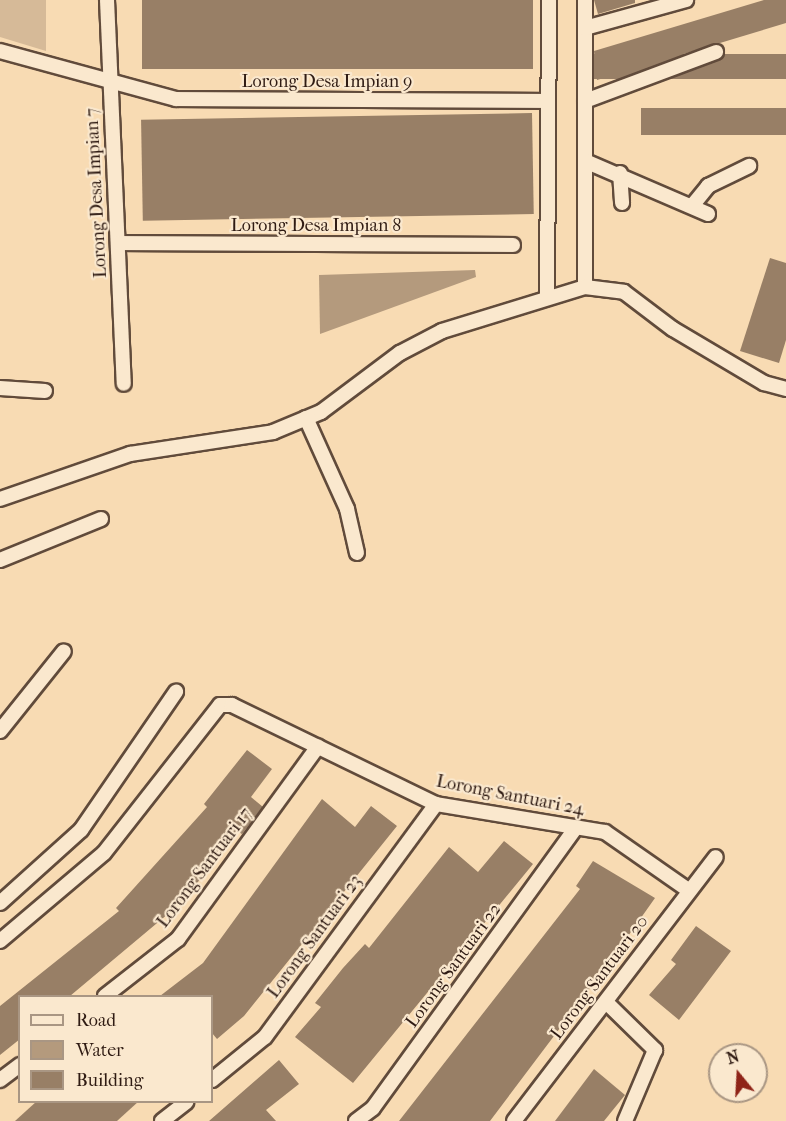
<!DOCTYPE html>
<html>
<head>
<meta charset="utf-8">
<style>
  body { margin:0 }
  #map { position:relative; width:786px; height:1121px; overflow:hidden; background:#f8dbb3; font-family:"IM FELL French Canon",serif }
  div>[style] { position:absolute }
  .green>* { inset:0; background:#d6ba98 }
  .water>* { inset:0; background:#b49a7d }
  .building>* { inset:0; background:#987f66; transform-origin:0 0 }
  .roads { filter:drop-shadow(2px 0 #614b3b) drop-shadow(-2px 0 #614b3b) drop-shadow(0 2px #614b3b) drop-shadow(0 -2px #614b3b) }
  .minor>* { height:14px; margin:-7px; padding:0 7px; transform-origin:7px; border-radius:7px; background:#fae8ce }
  span { translate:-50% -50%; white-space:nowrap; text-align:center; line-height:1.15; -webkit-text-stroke:4.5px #fae8ce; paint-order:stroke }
  .street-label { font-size:18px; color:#2f1b13 }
  .legend { position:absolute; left:18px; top:995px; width:195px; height:108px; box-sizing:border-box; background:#fae8ce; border:2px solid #a99683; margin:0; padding:8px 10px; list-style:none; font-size:18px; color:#2f1b13 }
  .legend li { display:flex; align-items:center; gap:12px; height:30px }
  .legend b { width:30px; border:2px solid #a99683 }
  .north { position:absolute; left:708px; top:1043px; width:60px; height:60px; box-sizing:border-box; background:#fae8ce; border:2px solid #a99683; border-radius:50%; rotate:342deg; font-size:16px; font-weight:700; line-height:24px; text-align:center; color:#2f1b13 }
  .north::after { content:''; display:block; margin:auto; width:21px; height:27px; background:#8f2418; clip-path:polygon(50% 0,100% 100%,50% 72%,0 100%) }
</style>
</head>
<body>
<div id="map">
  <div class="green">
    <div style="clip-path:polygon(0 0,46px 0,46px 51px,0 37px)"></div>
  </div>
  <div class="water">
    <div style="clip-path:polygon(475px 270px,476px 277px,320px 334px,319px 275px)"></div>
  </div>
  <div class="building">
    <div style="left:142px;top:0;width:391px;height:69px"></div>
    <div style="clip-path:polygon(594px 0,635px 0,635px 3px,598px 14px)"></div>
    <div style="clip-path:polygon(764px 0,786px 0,786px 23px,597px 80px,594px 51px)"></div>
    <div style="left:786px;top:54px;width:25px;height:198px;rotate:90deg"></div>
    <div style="left:786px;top:108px;width:27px;height:145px;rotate:90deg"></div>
    <div style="left:532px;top:113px;width:101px;height:391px;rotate:89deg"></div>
    <div style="clip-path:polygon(770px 258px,786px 263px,786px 340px,779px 363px,740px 351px)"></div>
    <div style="clip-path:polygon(247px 750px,272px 769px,251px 797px,263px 807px,242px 834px,237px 831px,202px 869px,206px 872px,181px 903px,70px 996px,20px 996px,20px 1039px,0 1055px,0 1006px,119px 911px,116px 908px,207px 807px,204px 804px)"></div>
    <div style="clip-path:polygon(322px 799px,355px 827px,371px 806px,397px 826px,244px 1016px,217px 1039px,212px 1033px,212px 996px,160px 996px,203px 963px)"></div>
    <div style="clip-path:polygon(504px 841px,533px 864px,353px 1083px,295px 1037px,321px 1007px,315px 1003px,343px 968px,365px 944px,369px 948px,449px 847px,478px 872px)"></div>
    <div style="clip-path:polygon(593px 861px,655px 898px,609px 963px,490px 1121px,399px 1121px,580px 889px,576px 886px)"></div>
    <div style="clip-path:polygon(696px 926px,731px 951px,679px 1020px,649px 995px,676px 964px,671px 960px)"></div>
    <div style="clip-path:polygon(279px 1060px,299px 1084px,266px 1110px,276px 1121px,209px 1121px)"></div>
    <div style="clip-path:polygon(594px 1069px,625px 1095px,604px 1121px,555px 1121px)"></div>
    <div style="clip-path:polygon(37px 1101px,139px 1101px,117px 1121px,15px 1121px)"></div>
  </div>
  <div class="roads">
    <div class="minor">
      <div style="left:107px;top:0;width:384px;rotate:87.5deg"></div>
      <div style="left:585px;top:0;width:287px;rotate:90deg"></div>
      <div style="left:585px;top:28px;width:105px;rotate:-15.5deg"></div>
      <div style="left:0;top:51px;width:182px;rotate:15.3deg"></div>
      <div style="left:176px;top:99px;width:372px;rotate:0.3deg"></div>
      <div style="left:585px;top:101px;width:140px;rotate:-20.5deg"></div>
      <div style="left:585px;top:161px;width:134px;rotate:23.3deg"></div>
      <div style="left:620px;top:173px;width:30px;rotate:86deg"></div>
      <div style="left:692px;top:206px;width:26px;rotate:-51deg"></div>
      <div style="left:708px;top:186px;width:46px;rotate:-26deg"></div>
      <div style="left:119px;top:243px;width:394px;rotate:0.3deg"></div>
      <div style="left:547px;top:296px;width:296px;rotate:-89.6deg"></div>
      <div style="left:0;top:388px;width:45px;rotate:3.8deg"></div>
      <div style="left:306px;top:418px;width:100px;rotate:65.7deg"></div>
      <div style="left:347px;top:509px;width:45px;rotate:77.2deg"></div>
      <div style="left:0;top:499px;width:138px;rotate:-19.1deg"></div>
      <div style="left:130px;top:454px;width:145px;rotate:-8.7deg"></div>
      <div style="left:273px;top:432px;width:52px;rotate:-22.6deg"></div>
      <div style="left:321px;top:412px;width:99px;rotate:-36.8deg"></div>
      <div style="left:400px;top:353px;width:47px;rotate:-27.6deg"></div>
      <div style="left:442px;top:331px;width:150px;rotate:-17.1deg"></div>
      <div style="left:585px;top:287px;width:39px;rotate:7deg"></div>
      <div style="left:624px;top:292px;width:61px;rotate:37.1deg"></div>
      <div style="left:673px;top:329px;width:106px;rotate:30.7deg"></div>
      <div style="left:764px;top:383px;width:23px;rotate:15deg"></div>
      <div style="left:0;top:560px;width:109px;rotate:-22.1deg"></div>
      <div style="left:0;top:731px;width:102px;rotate:-51.3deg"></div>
      <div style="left:0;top:903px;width:109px;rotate:-42deg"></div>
      <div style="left:81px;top:830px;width:168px;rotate:-55.5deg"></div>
      <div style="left:0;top:941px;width:136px;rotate:-40.2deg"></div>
      <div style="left:104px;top:853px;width:188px;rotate:-51.9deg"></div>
      <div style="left:220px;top:705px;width:12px"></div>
      <div style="left:232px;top:705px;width:227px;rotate:25.9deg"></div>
      <div style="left:436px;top:804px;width:171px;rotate:9.4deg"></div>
      <div style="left:605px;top:832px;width:101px;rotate:34.9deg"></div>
      <div style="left:105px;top:996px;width:93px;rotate:-38deg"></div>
      <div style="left:178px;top:939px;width:238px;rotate:-54deg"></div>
      <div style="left:606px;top:1002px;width:69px;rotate:44.4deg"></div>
      <div style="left:655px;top:1050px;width:77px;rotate:112.9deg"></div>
      <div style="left:0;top:1080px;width:25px;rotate:-37deg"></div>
      <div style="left:212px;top:1080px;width:68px;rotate:-39.1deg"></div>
      <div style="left:265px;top:1037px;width:289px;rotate:-53.7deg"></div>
      <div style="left:162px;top:1121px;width:31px;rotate:-38deg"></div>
      <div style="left:356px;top:1121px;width:21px;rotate:-37deg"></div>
      <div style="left:373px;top:1108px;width:346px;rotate:-54.1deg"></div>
      <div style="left:514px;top:1121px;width:332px;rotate:-52.6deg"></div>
    </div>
  </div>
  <div class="street-label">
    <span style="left:327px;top:82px">Lorong Desa Impian 9</span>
    <span style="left:97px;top:193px;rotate:-93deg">Lorong Desa Impian 7</span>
    <span style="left:316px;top:226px">Lorong Desa Impian 8</span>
    <span style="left:510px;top:796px;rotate:11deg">Lorong Santuari 24</span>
    <span style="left:205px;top:868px;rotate:-53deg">Lorong Santuari 17</span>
    <span style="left:315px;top:937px;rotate:-54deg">Lorong Santuari 23</span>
    <span style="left:454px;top:966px;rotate:-54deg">Lorong Santuari 22</span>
    <span style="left:600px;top:978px;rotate:-53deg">Lorong Santuari 20</span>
  </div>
  <ul class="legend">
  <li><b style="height:8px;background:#fae8ce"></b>Road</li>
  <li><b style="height:16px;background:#b49a7d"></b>Water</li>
  <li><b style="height:16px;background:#987f66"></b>Building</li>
  </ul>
  <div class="north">N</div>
</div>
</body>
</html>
